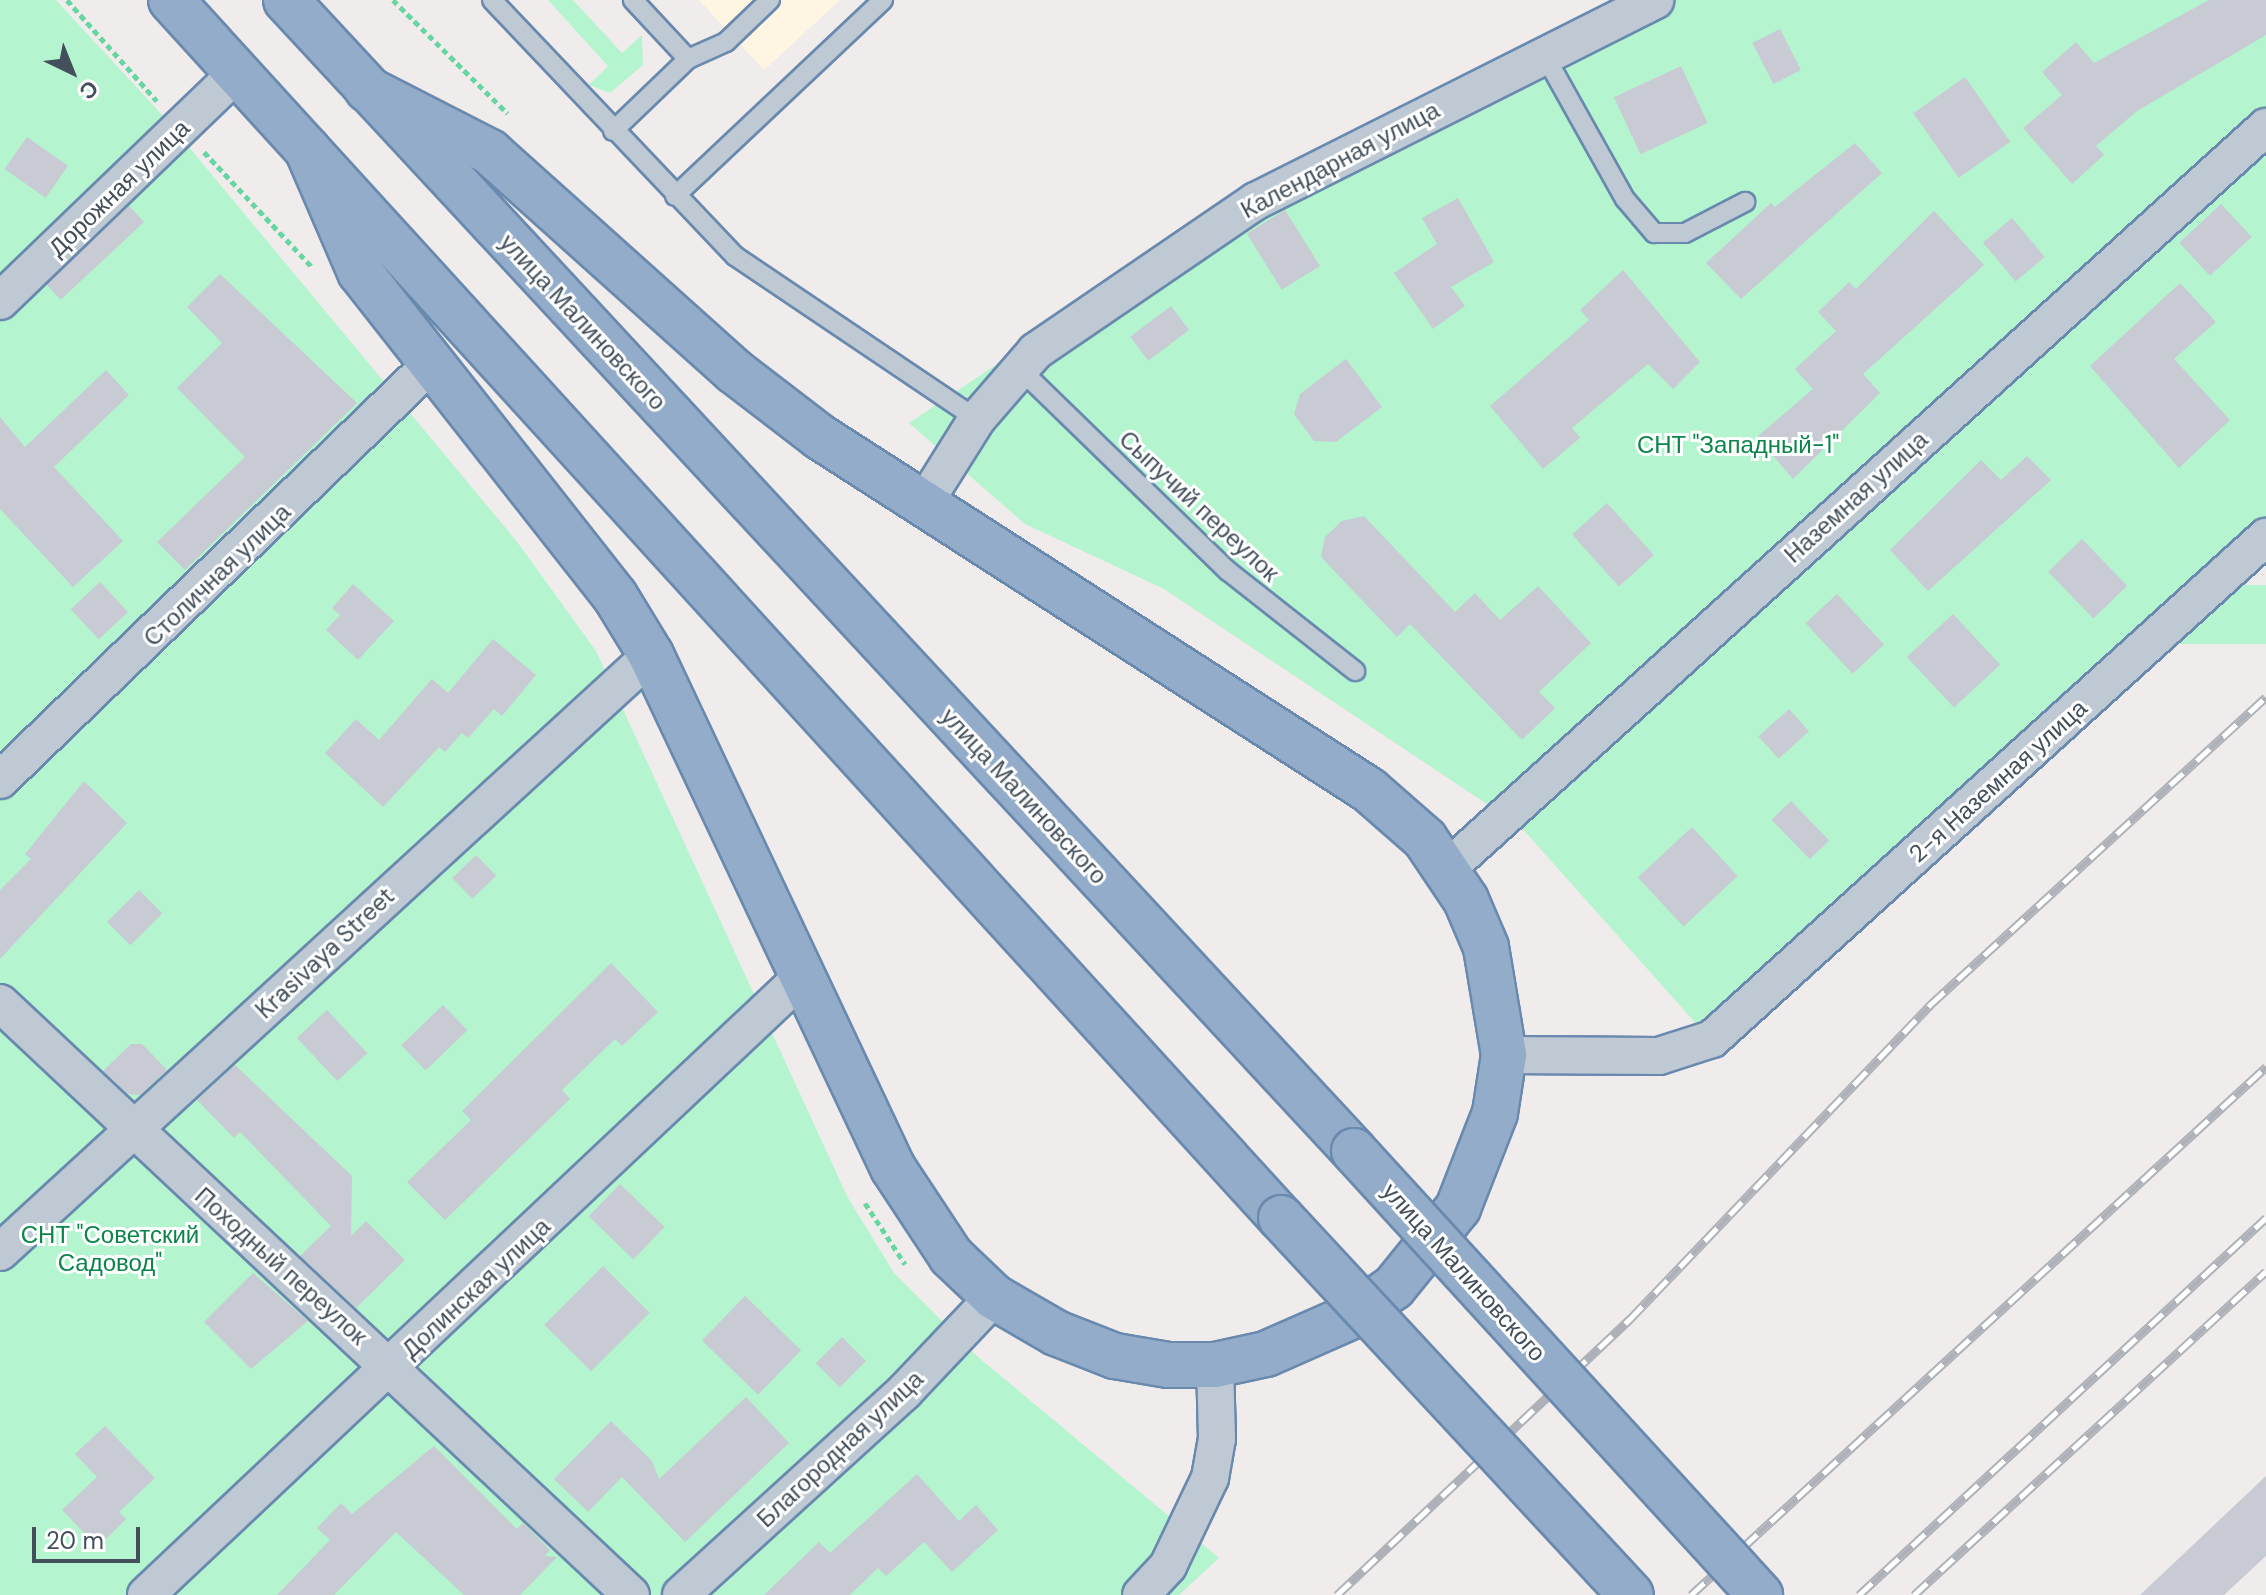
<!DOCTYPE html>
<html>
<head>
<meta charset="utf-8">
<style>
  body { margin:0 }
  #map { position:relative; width:2266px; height:1595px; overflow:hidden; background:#f0ecec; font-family:"DM Sans",sans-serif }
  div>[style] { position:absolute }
  .commercial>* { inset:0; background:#fef6e2 }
  .green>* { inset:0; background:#b4f4ce; transform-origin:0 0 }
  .building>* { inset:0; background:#c8cbd3; transform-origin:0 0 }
  .path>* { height:5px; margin-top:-2.5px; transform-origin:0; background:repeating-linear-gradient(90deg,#68d6a2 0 6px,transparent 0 10px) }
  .roads { filter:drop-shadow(2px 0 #6989ae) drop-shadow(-2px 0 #6989ae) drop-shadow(0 2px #6989ae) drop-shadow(0 -2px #6989ae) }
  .service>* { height:18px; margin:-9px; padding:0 9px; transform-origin:9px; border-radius:9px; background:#bec9d4 }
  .minor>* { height:36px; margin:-18px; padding:0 18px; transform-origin:18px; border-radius:18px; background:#bec9d4 }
  .trunk>* { height:44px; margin:-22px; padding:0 22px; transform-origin:22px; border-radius:22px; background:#93acc9 }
  .rail>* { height:9px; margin-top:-4.5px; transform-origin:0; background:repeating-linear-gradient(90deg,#fff 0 18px,#aeb2b8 0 36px); box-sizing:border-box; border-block:2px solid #aeb2b8 }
  .bridges { filter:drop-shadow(2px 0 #6989ae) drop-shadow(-2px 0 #6989ae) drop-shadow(0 2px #6989ae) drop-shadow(0 -2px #6989ae) }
  .trunk-bridge>* { height:44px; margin:-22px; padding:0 22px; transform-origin:22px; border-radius:22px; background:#93acc9 }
  span { translate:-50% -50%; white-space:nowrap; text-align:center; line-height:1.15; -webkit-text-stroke:6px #fff; paint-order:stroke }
  .street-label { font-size:24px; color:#43505c }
  .park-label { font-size:24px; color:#0b854a }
  .north { position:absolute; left:32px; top:32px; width:80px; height:80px; -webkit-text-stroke:6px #fff; paint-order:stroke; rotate:137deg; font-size:22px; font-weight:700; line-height:32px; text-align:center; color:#43505c }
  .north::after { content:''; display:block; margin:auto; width:28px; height:36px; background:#43505c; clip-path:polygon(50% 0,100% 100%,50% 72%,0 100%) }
  .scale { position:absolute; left:32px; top:1527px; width:108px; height:36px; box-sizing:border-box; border:4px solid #43505c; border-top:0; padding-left:10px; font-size:24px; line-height:28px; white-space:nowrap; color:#43505c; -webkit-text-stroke:6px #fff; paint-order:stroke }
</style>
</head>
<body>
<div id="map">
  <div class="commercial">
    <div style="clip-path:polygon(699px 0,840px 0,764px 70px)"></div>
  </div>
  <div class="green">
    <div style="clip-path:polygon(0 0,56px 0,164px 117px,518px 543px,596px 651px,848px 1198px,894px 1273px,977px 1356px,1219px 1558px,1179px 1595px,0 1595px)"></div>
    <div style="clip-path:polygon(548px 0,573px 0,622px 53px,642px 35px,643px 65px,610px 93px,589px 85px,608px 66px)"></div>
    <div style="clip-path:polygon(1663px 0,2266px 0,2266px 557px,1724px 1055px,1520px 826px,1164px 589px,1025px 524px,909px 423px,1307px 156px)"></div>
    <div style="left:2266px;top:585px;width:59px;height:962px;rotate:90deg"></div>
  </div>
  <div class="building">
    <div style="clip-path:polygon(2209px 0,2266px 0,2266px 35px,2137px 111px,2096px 146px,2104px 155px,2072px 184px,2023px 128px,2062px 95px,2042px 72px,2076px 42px,2094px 63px)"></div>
    <div style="left:1780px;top:29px;width:46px;height:31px;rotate:63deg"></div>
    <div style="left:1681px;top:66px;width:63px;height:74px;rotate:65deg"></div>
    <div style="left:1965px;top:77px;width:79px;height:63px;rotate:55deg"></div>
    <div style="left:27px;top:137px;width:50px;height:39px;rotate:35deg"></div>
    <div style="clip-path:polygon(1855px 143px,1882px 173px,1741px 299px,1706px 263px,1771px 203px,1775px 207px)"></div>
    <div style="clip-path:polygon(1458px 198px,1494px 262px,1451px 287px,1465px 306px,1433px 329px,1394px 273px,1437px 244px,1422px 218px)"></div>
    <div style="left:2221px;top:204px;width:45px;height:57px;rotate:47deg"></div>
    <div style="left:129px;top:206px;width:22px;height:114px;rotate:47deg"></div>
    <div style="left:1285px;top:210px;width:66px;height:45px;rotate:58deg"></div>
    <div style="clip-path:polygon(1934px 211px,1984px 265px,1863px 374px,1880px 393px,1793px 479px,1757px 437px,1813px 389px,1795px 369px,1836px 331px,1818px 312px,1849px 282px,1856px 289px)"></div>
    <div style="left:2012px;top:218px;width:51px;height:38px;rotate:50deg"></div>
    <div style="clip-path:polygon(1623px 270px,1700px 362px,1673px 389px,1648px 364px,1572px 428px,1580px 438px,1543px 469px,1490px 406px,1589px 320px,1580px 310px)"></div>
    <div style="clip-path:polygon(220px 274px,357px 403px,185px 570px,157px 542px,245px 457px,177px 388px,222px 343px,187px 307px)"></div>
    <div style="clip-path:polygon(2180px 283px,2216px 322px,2174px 359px,2230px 420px,2179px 468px,2090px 366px)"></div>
    <div style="left:1171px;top:306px;width:30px;height:51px;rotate:53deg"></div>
    <div style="clip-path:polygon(1346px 359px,1382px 407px,1336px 442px,1314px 441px,1294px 414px,1300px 394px)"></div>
    <div style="clip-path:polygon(106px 370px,129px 395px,54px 467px,123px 541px,73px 587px,0 509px,0 417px,25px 447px)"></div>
    <div style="clip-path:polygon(2027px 456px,2051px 480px,1928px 591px,1890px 550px,1981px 460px,2001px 480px)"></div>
    <div style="left:1607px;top:503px;width:70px;height:47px;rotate:48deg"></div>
    <div style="clip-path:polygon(1364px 516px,1455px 612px,1475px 593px,1500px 620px,1538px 586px,1591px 643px,1539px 692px,1555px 708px,1522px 740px,1410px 624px,1397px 637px,1321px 557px,1325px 537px,1342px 521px)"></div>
    <div style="left:2082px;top:539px;width:65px;height:47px;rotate:46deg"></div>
    <div style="left:100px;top:582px;width:41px;height:40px;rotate:47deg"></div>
    <div style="clip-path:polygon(353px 584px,394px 621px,358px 660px,326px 630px,340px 615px,332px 608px)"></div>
    <div style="left:1837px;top:594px;width:69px;height:43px;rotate:47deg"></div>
    <div style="left:1953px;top:614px;width:69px;height:63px;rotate:47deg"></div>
    <div style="clip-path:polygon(493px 639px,536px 675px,502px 716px,494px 709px,468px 738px,462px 733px,445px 752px,439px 747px,383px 807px,325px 753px,356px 719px,379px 740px,432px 679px,448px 693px)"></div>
    <div style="left:1789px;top:709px;width:30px;height:41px;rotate:48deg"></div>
    <div style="clip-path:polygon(84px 781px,127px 823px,0 959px,0 890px,31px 859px,25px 854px)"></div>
    <div style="left:1791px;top:801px;width:55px;height:27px;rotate:46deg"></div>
    <div style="left:1692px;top:827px;width:67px;height:74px;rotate:47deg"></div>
    <div style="left:476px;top:855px;width:29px;height:33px;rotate:46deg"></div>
    <div style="left:139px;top:890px;width:33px;height:45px;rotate:45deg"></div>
    <div style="clip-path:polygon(611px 963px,658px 1012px,622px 1046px,615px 1039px,562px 1090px,570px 1099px,445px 1220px,407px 1182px,471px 1120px,462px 1111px)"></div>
    <div style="left:443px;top:1005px;width:35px;height:58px;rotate:46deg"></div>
    <div style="left:327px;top:1010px;width:59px;height:41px;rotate:47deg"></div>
    <div style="clip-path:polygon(131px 1044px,142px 1044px,167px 1070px,140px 1095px,128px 1094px,103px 1071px)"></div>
    <div style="clip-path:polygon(235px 1065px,352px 1176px,351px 1236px,366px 1221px,405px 1260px,356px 1308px,300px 1256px,331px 1226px,240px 1132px,234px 1138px,197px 1100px)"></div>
    <div style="left:620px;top:1184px;width:62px;height:45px;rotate:44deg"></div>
    <div style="left:603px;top:1266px;width:66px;height:83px;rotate:45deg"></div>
    <div style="clip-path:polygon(253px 1273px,308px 1321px,251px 1369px,204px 1322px)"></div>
    <div style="left:745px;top:1296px;width:78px;height:62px;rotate:44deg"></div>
    <div style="left:842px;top:1337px;width:34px;height:37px;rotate:45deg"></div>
    <div style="clip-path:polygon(746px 1397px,789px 1443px,685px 1542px,622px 1477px,588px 1512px,554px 1479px,611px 1421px,652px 1461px,659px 1479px)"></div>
    <div style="clip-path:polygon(105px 1426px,155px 1478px,119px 1512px,126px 1519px,98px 1547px,62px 1510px,97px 1477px,75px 1454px)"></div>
    <div style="clip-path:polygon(434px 1446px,517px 1529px,523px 1523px,550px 1550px,545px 1556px,557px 1557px,520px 1595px,464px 1595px,396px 1532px,334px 1595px,277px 1595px,330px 1540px,317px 1528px,341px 1503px,352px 1514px)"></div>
    <div style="clip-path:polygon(917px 1474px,959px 1521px,976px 1505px,998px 1530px,952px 1572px,924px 1542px,886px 1576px,878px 1568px,850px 1595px,764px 1595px,819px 1542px,830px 1553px)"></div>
    <div style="clip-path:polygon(2266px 1476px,2266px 1556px,2224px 1595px,2140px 1595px)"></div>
  </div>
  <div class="path">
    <div style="left:67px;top:0;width:135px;rotate:48.3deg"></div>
    <div style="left:393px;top:0;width:161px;rotate:44.7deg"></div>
    <div style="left:204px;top:152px;width:159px;rotate:46.8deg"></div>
    <div style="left:865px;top:1203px;width:73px;rotate:56.7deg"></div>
  </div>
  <div class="roads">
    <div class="service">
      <div style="left:492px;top:0;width:353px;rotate:46.5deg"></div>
      <div style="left:735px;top:256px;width:292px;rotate:34deg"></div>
      <div style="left:1545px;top:56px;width:164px;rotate:60.8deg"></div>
      <div style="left:1625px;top:199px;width:45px;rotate:49.5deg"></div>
      <div style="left:1654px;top:233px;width:31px"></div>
      <div style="left:1685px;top:233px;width:68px;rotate:-27.3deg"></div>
      <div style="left:688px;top:59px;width:42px;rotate:-24.1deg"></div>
      <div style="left:726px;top:42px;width:61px;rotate:-43.7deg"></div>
      <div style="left:613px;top:131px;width:104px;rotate:-43.8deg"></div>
      <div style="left:688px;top:59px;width:81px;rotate:-133deg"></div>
      <div style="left:675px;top:196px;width:286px;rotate:-43.3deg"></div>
      <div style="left:1018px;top:367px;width:293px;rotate:44.2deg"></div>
      <div style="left:1228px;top:571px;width:162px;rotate:38.2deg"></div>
    </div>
    <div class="minor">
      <div style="left:0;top:301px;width:329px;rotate:-43.9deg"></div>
      <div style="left:923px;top:505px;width:102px;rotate:-57.9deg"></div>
      <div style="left:977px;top:419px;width:90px;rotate:-49.1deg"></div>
      <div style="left:1036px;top:351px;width:266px;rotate:-34.3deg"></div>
      <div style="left:1256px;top:201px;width:447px;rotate:-26.7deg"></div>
      <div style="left:0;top:780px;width:598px;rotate:-43.98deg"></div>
      <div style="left:1448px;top:868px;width:1104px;rotate:-42.17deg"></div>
      <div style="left:0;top:1003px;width:865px;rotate:43.17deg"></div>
      <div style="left:1504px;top:1055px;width:155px;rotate:0.4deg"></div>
      <div style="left:1659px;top:1056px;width:56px;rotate:-17.8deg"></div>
      <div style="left:1712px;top:1039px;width:748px;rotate:-42.18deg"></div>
      <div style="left:0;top:1252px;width:883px;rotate:-42.52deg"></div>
      <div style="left:146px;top:1595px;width:901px;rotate:-43.29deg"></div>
      <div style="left:681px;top:1595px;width:302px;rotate:-42.3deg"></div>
      <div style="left:904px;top:1392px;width:131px;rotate:-46.5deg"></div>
      <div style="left:1141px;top:1595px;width:40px;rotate:-47deg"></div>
      <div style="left:1168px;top:1566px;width:98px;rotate:-64.5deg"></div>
      <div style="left:1210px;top:1478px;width:40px;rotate:-80deg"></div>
      <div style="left:1217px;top:1439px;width:74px;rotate:-91.5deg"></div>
    </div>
    <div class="trunk">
      <div style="left:171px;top:0;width:1648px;rotate:47.66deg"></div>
      <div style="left:286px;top:0;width:1570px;rotate:47.14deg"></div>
      <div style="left:307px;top:149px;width:134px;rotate:66.7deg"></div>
      <div style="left:360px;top:272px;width:412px;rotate:51.8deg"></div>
      <div style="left:615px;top:596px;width:69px;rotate:58.6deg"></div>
      <div style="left:651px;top:655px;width:567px;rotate:64.75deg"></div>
      <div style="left:893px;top:1168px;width:105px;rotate:56.6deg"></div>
      <div style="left:951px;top:1256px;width:59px;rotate:43.6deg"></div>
      <div style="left:994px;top:1297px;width:72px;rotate:30.1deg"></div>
      <div style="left:1056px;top:1333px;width:63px;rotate:21.3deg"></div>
      <div style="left:1115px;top:1356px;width:54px;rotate:9.6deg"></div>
      <div style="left:1168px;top:1365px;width:47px"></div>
      <div style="left:1215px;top:1365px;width:52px;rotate:-12.2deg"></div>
      <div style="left:1266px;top:1354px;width:94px;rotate:-23.8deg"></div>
      <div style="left:1352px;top:1316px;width:51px;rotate:-34.6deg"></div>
      <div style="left:1394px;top:1287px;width:102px;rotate:-51deg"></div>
      <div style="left:1458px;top:1208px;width:102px;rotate:-68.7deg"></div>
      <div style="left:1495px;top:1113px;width:59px;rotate:-81.2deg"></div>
      <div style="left:1504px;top:1055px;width:109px;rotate:-99.5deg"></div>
      <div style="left:1486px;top:947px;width:51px;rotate:-113.1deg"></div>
      <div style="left:1466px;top:900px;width:73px;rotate:-123.9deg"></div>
      <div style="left:1425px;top:839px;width:74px;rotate:-138.8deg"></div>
      <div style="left:1369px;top:790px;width:653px;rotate:-147.26deg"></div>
      <div style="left:820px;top:437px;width:108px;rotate:-142.5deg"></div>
      <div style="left:734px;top:371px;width:328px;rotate:-138.1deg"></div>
      <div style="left:490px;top:152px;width:138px;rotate:-152.9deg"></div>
    </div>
  </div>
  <div class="rail">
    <div style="left:1337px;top:1595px;width:403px;rotate:-43.3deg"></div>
    <div style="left:1630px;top:1319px;width:436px;rotate:-46.3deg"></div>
    <div style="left:1931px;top:1004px;width:454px;rotate:-42.5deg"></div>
    <div style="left:1691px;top:1595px;width:781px;rotate:-42.56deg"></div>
    <div style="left:1859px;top:1595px;width:555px;rotate:-42.81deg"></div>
    <div style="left:1914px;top:1595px;width:478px;rotate:-42.6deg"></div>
  </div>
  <div class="bridges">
    <div class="trunk-bridge">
      <div style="left:1354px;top:1151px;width:602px;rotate:47.56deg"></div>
      <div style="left:1281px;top:1218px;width:514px;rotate:47.13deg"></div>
    </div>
  </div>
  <div class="street-label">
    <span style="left:1340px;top:160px;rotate:-28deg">Календарная улица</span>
    <span style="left:119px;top:188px;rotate:-44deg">Дорожная улица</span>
    <span style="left:583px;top:322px;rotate:47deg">улица Малиновского</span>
    <span style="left:1856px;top:497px;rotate:-42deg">Наземная улица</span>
    <span style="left:1199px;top:506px;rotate:43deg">Сыпучий переулок</span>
    <span style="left:217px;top:575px;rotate:-44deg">Столичная улица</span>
    <span style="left:1998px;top:781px;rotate:-42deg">2-я Наземная улица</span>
    <span style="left:1024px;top:796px;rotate:47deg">улица Малиновского</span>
    <span style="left:325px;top:953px;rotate:-43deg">Krasivaya Street</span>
    <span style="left:281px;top:1266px;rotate:42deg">Походный переулок</span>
    <span style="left:1464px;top:1272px;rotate:48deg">улица Малиновского</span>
    <span style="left:476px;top:1288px;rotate:-43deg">Долинская улица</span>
    <span style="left:840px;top:1449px;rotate:-43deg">Благородная улица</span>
  </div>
  <div class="park-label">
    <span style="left:1738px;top:445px">СНТ "Западный-1"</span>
    <span style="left:110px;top:1249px">СНТ "Советский<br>Садовод"</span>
  </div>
  <div class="north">С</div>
  <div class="scale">20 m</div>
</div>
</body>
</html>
